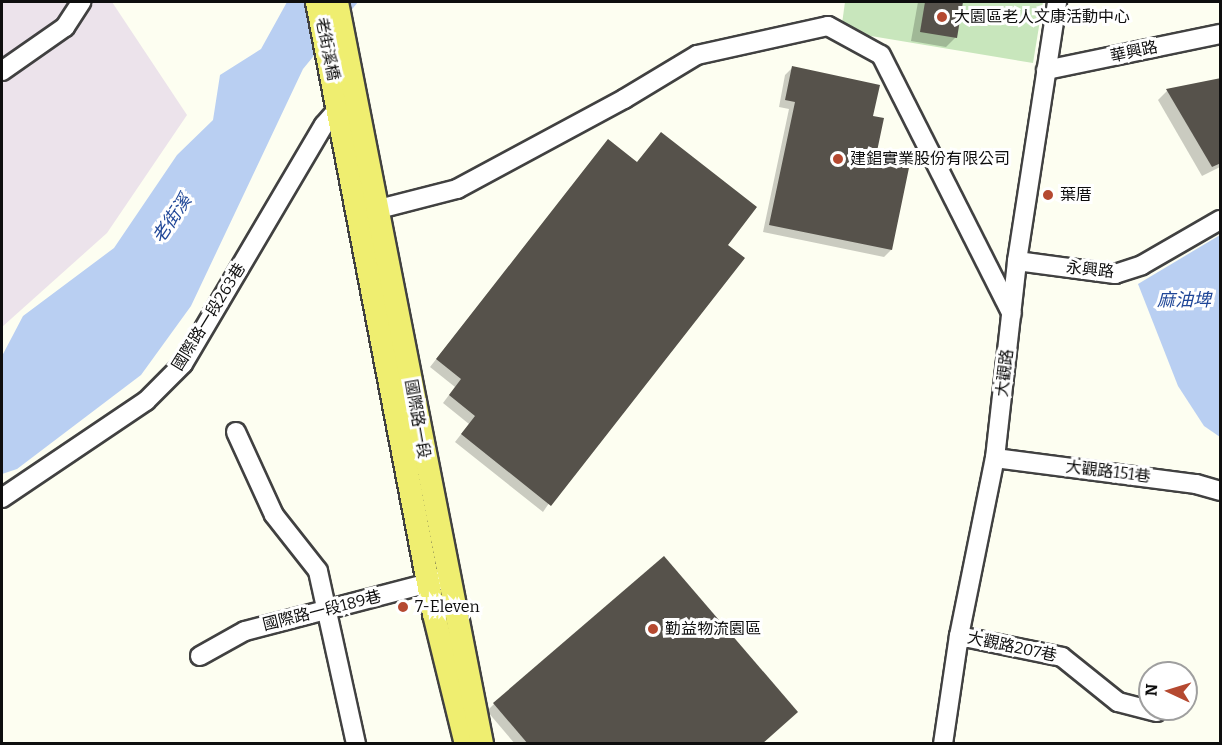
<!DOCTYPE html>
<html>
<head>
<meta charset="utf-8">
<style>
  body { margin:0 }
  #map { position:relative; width:1222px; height:745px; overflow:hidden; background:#fdfef1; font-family:Bitter,"Noto Sans TC",serif }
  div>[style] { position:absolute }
  .industrial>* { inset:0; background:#ece3eb }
  .green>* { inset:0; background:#c8e6bc }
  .water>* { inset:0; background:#b9cff2 }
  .shadow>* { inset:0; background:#0003 }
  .building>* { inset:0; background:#56524b }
  .roads { filter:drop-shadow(2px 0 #414141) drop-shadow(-2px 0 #414141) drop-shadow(0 2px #414141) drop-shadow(0 -2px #414141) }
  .minor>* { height:18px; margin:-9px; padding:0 9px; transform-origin:9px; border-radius:9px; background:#fff }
  .major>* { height:22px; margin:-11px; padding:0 11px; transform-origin:11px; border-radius:11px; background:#efee70 }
  .dots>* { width:16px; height:16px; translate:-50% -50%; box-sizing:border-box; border:3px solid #fff; border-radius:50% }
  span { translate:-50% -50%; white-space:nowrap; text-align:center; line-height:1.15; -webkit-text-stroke:6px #fff; paint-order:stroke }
  .poi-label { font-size:16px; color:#0e0e0e }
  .left { translate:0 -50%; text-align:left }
  .street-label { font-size:16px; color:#0e0e0e }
  .water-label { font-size:18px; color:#204798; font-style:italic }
  .frame { position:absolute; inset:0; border:3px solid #0e0e0e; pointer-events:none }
  .north { position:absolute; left:1138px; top:661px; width:60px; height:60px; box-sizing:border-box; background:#fff; border:2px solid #9f9f9f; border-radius:50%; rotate:274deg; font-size:16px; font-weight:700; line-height:24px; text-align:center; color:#0e0e0e }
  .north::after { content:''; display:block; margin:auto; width:21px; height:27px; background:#b54930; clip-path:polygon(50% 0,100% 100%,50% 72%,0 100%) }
</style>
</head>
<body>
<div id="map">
  <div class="industrial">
    <div style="clip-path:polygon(2px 2px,112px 2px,187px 115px,107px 233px,2px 327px)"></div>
  </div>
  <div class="green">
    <div style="clip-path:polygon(845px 2px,1043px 2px,1033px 63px,841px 31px)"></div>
  </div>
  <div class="water">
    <div style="clip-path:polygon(287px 2px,358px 2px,303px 69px,191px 306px,141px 375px,17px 469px,2px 474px,2px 356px,23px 316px,114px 248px,177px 155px,213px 120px,220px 75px,261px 49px)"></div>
    <div style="clip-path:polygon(1220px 235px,1220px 437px,1204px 426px,1178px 386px,1138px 284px)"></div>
  </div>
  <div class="shadow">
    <div style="clip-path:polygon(918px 2px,962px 2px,956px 37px,946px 47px,911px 41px)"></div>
    <div style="clip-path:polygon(792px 68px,872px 117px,874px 157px,891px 250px,884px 257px,763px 232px,789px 109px,779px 107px,785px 75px)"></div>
    <div style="clip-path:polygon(1220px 79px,1220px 167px,1202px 176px,1158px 100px,1167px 91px)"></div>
    <div style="clip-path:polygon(608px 141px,726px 245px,543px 512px,455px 442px,469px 424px,443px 403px,455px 387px,430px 367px)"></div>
    <div style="clip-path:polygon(494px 704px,761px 744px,515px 744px,487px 711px)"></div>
  </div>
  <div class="building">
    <div style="clip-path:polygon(925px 2px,963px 2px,957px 38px,920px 32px)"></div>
    <div style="clip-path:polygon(792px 66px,880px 85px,873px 116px,884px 118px,876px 156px,910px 163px,892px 250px,769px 225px,795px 102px,785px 100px)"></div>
    <div style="clip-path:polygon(1221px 78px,1221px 163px,1212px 167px,1166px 89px)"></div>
    <div style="clip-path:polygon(661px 132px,757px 207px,728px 245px,745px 258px,551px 506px,461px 434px,475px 416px,449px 395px,461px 379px,436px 359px,608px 139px,637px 162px)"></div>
    <div style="clip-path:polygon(664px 556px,798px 712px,762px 744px,528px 744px,493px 703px)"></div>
  </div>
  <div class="roads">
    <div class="minor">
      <div style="left:1046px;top:70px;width:178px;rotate:-11.7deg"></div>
      <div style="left:2px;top:71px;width:77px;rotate:-34.9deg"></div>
      <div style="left:65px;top:27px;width:30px;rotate:-57deg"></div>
      <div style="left:379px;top:209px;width:81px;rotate:-14.4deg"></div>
      <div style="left:457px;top:189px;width:190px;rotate:-28.3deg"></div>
      <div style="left:624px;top:99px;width:85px;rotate:-31.1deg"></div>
      <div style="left:697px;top:55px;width:134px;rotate:-12.5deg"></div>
      <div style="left:828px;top:26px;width:60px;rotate:28.7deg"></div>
      <div style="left:881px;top:55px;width:290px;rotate:63.2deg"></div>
      <div style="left:1017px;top:261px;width:99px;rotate:7.6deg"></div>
      <div style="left:1115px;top:274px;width:28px;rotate:-18deg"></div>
      <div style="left:1142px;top:265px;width:90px;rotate:-30deg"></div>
      <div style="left:236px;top:432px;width:91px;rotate:65.4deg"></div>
      <div style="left:274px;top:515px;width:71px;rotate:51.8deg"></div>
      <div style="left:318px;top:571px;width:177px;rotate:77.6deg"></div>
      <div style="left:995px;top:458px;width:203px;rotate:7.4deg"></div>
      <div style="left:1196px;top:484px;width:25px;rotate:16deg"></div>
      <div style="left:2px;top:498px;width:174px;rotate:-34deg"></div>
      <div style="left:146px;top:401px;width:52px;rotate:-45deg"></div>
      <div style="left:183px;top:364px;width:277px;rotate:-59.5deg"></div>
      <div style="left:324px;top:125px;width:21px;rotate:-49deg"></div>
      <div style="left:959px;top:636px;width:105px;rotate:11.5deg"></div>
      <div style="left:1062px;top:657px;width:72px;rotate:38.8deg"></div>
      <div style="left:1118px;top:702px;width:40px;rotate:14.4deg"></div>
      <div style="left:200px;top:656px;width:51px;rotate:-29.1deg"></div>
      <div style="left:245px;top:631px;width:203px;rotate:-14.6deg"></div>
      <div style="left:943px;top:744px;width:109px;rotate:-81.6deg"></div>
      <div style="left:959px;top:636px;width:182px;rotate:-78.6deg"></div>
      <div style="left:995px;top:458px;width:198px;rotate:-83.6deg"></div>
      <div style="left:1017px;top:261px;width:262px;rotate:-81.2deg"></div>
    </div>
    <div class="major">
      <div style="left:317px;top:2px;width:623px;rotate:79.18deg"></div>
      <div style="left:434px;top:614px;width:134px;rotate:76.2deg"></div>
      <div style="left:337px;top:2px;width:756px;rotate:78.94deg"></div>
    </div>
  </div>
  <div class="dots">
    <div style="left:942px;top:17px;background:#b54930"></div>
    <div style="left:838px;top:159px;background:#b54930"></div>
    <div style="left:1048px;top:195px;background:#b54930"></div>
    <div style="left:403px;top:607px;background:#b54930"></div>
    <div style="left:653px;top:629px;background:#b54930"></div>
  </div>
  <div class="poi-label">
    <span class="left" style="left:954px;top:17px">大園區老人文康活動中心</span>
    <span class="left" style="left:850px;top:159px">建錩實業股份有限公司</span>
    <span class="left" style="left:1060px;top:195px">葉厝</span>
    <span class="left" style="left:415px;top:607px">7-Eleven</span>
    <span class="left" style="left:665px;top:629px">勤益物流園區</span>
  </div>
  <div class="street-label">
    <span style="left:327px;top:49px;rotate:79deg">老街溪橋</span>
    <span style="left:1134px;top:52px;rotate:-12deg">華興路</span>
    <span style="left:1090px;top:270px;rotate:6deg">永興路</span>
    <span style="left:209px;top:317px;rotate:-58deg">國際路一段263巷</span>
    <span style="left:1005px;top:373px;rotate:-83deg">大觀路</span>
    <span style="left:417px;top:419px;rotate:80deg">國際路一段</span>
    <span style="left:1108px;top:472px;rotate:7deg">大觀路151巷</span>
    <span style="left:322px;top:611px;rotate:-14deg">國際路一段189巷</span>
    <span style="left:1012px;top:647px;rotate:12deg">大觀路207巷</span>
  </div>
  <div class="water-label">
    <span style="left:172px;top:219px;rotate:-56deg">老街溪</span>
    <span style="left:1184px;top:300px">麻油埤</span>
  </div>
  <div class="frame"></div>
  <div class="north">N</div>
</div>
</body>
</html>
